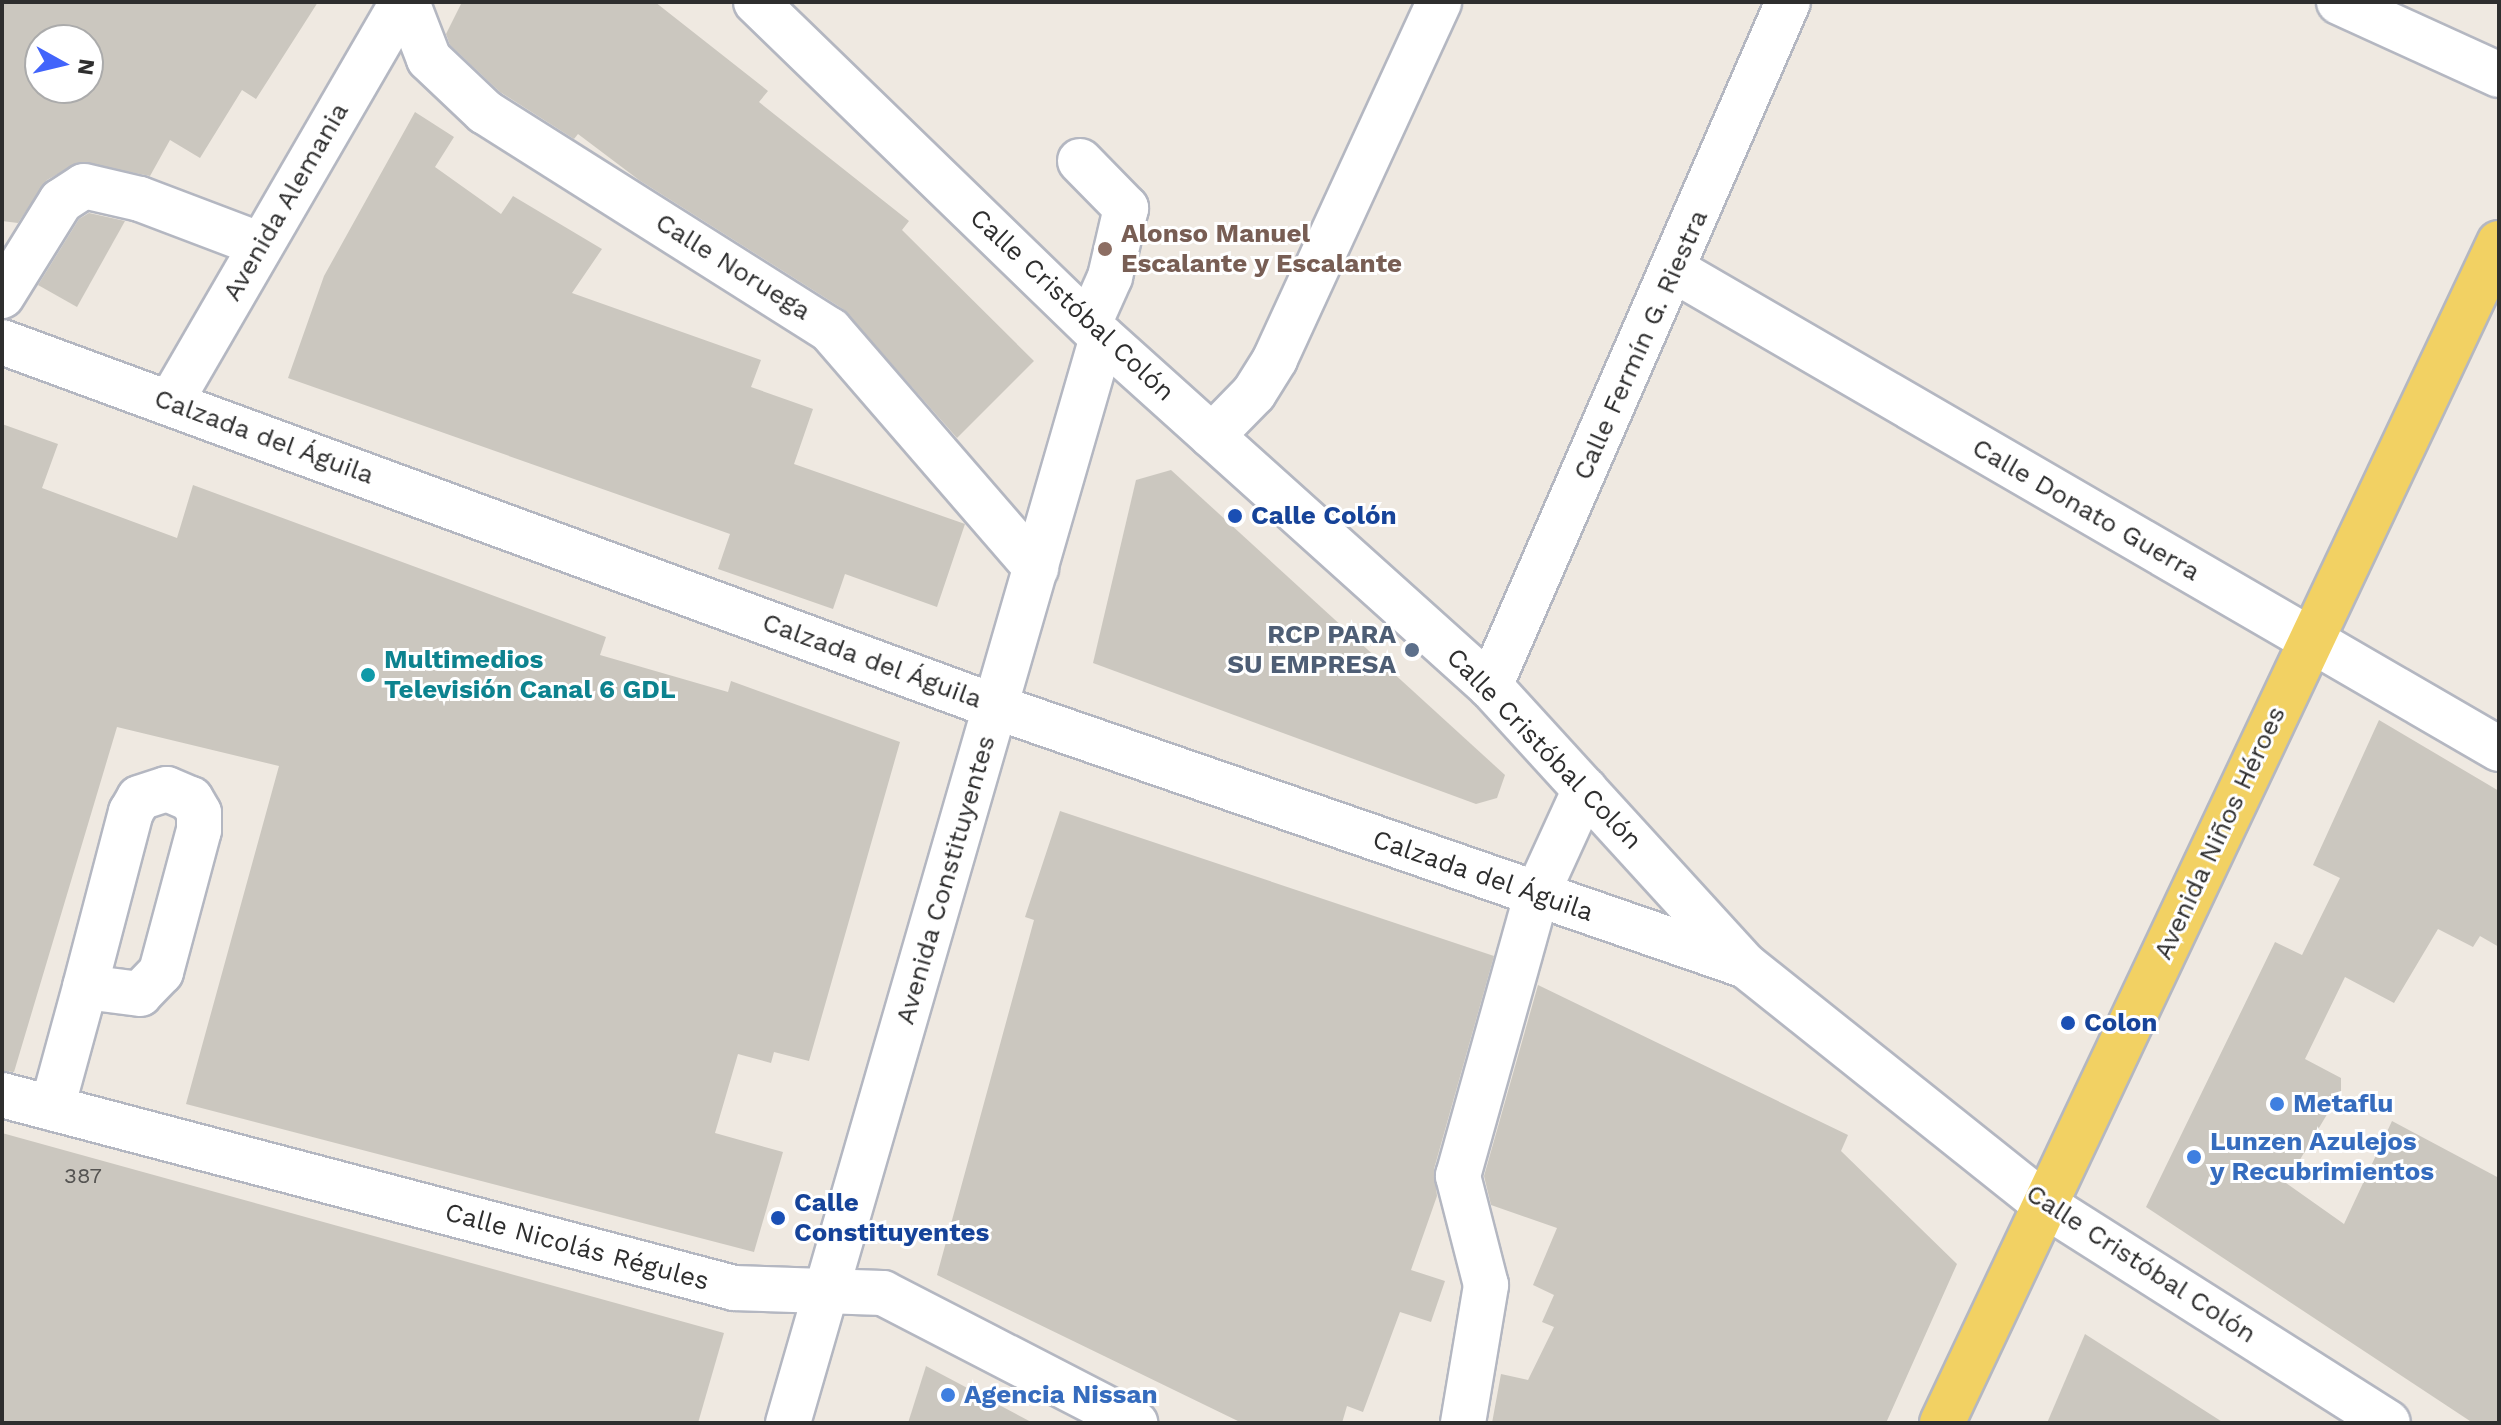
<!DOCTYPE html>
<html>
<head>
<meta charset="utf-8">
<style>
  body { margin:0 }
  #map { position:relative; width:2501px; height:1425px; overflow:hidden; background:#efe9e1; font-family:"Work Sans",sans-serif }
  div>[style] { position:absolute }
  .building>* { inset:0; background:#cbc7bf }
  .roads { filter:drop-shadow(2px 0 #b4b7c1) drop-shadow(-2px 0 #b4b7c1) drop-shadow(0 2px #b4b7c1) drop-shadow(0 -2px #b4b7c1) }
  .minor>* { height:44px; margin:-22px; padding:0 22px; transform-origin:22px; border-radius:22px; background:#fff }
  .major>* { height:44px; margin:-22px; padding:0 22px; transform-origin:22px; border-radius:22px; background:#f2d163 }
  .dots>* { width:22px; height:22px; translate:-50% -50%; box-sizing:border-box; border:4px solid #fff; border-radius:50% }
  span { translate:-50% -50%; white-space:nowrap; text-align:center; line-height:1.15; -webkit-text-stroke:6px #fff; paint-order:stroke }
  .number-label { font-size:22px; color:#555452 }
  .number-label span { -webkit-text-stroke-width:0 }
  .street-label { font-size:26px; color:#2e2e2e }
  .education-label { font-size:26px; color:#785e54; font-weight:700 }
  .left { translate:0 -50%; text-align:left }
  .transit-label { font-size:26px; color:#164399; font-weight:700 }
  .service-label { font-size:26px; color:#4e5e75; font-weight:700 }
  .right { translate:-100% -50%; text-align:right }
  .culture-label { font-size:26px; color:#0d838f; font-weight:700 }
  .shop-label { font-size:26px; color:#366cbe; font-weight:700 }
  .frame { position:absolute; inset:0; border:4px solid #2e2e2e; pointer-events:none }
  .north { position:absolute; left:24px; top:24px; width:80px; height:80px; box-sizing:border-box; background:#fff; border:2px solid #ababab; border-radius:50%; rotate:98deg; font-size:22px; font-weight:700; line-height:32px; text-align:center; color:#2e2e2e }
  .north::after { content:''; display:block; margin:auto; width:28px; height:36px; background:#4264fb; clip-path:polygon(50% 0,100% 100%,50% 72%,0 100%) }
</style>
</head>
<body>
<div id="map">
  <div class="building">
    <div style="clip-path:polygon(evenodd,2px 2px,318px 2px,256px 99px,242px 90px,200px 158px,170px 140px,150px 176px,79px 162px,47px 180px,18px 223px,2px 221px,2px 2px,40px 40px,88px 40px,88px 88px,40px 88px,40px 40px)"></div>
    <div style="clip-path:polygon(462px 2px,655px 2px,768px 91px,759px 102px,909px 221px,902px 230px,1034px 361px,957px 438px,843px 309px,639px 180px,578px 134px,574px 139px,500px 92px,450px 45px,446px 34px)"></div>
    <div style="clip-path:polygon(415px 112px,454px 137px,435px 167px,501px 214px,513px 196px,602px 249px,572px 293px,761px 360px,751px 387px,813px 409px,794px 464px,965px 524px,937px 607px,845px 574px,833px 609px,718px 569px,730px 534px,288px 378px,324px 276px)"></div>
    <div style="clip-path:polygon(89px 213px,125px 221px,77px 307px,38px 285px,79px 219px)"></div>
    <div style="clip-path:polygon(2px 424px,58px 444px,42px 488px,177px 538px,193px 485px,606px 637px,600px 655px,728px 692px,731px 681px,900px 742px,809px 1061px,774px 1052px,771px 1063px,738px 1054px,715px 1133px,783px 1152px,754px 1252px,186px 1104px,279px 766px,117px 727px,14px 1072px,2px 1071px)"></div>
    <div style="clip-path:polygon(1171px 470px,1505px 775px,1497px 798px,1476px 804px,1093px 663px,1136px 480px)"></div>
    <div style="clip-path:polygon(2379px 720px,2499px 791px,2499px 947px,2480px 936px,2473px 947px,2438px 929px,2394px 1003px,2345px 977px,2305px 1059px,2341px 1078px,2341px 1091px,2286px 1183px,2344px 1224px,2392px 1121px,2499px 1178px,2499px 1423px,2473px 1423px,2146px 1207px,2275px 942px,2302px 955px,2340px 878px,2313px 865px)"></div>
    <div style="clip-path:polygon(1060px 811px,1494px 956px,1434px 1169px,1437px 1196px,1411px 1270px,1445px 1281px,1431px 1322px,1400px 1312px,1363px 1412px,1347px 1406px,1342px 1423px,1242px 1423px,937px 1275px,1034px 920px,1025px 917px)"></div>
    <div style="clip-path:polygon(1538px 985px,1848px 1135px,1841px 1151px,1957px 1264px,1886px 1423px,1492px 1423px,1501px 1374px,1528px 1380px,1554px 1327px,1542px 1322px,1554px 1295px,1533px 1285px,1557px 1228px,1491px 1205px,1484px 1176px)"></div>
    <div style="clip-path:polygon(2px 1133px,724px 1333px,698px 1423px,2px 1423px)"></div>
    <div style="clip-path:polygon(2085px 1334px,2224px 1423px,2047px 1423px)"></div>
    <div style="clip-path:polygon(926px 1366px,1033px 1423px,908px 1423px)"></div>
  </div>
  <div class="roads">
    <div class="minor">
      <div style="left:407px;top:2px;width:61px;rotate:68.9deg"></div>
      <div style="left:429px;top:59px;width:77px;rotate:43.4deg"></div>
      <div style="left:485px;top:112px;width:408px;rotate:32.3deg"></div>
      <div style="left:830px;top:330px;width:315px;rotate:49.1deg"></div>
      <div style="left:756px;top:2px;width:482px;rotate:44.1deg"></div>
      <div style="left:1102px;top:337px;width:522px;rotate:41.97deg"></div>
      <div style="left:1490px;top:686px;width:379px;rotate:47.6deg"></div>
      <div style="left:1746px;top:966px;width:383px;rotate:38.6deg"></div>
      <div style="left:2045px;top:1205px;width:406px;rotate:32.4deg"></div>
      <div style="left:2339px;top:2px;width:176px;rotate:24.5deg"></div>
      <div style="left:1080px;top:161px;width:66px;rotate:45.6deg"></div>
      <div style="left:1126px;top:208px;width:71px;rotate:103.1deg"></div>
      <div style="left:1110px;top:277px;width:51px;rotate:114.1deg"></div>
      <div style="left:1674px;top:270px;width:954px;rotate:30.14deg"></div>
      <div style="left:2px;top:296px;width:112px;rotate:-58.2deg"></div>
      <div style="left:61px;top:201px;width:27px;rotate:-33deg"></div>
      <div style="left:84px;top:186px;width:57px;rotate:13.1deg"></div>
      <div style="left:140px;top:199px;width:129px;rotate:20.8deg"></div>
      <div style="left:2px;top:342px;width:1059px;rotate:20.16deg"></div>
      <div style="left:996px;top:707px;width:790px;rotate:19.05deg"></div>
      <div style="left:170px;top:403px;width:463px;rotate:-59.9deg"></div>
      <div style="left:1212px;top:436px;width:60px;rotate:-45.7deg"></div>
      <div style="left:1254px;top:393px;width:40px;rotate:-58deg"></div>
      <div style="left:1275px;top:359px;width:393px;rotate:-65.3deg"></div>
      <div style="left:1490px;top:686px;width:746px;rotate:-66.46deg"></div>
      <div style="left:167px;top:789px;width:26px;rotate:23deg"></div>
      <div style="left:191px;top:799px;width:16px;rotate:60deg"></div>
      <div style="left:199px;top:813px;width:17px;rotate:90deg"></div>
      <div style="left:199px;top:830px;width:147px;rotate:105deg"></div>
      <div style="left:161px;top:972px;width:30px;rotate:134deg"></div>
      <div style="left:140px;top:994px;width:55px;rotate:-172.7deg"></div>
      <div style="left:85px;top:987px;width:181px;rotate:-75.3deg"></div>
      <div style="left:131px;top:812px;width:16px;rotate:-60deg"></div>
      <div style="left:139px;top:798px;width:29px;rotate:-18deg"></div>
      <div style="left:2px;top:1095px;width:757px;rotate:14.77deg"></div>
      <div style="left:734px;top:1288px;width:149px;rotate:1.9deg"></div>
      <div style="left:883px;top:1293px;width:284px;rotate:27.3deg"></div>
      <div style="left:52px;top:1108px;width:125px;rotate:-74.7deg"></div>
      <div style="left:788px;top:1423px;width:1130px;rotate:-73.87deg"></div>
      <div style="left:1463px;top:1423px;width:140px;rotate:-80.5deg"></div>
      <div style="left:1486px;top:1285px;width:113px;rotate:-104.4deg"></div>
      <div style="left:1458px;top:1176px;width:293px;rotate:-74.4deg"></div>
      <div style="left:1537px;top:894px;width:115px;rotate:-65.4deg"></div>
    </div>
    <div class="major">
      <div style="left:1942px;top:1423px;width:1305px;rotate:-64.73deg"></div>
    </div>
  </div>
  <div class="dots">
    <div style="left:1105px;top:249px;background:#8d6e63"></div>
    <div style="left:1235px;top:516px;background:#1a4fb4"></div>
    <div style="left:1412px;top:650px;background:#5c6f8a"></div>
    <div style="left:368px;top:675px;background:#0f9aa8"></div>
    <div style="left:2068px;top:1023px;background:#1a4fb4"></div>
    <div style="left:2277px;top:1104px;background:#3f7fe0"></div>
    <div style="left:2194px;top:1157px;background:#3f7fe0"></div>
    <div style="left:778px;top:1218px;background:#1a4fb4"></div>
    <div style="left:948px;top:1395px;background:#3f7fe0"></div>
  </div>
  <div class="number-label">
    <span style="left:83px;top:1176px">387</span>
  </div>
  <div class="street-label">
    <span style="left:286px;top:202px;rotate:-60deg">Avenida Alemania</span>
    <span style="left:733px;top:267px;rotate:32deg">Calle Noruega</span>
    <span style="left:1072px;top:305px;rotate:43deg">Calle Cristóbal Colón</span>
    <span style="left:1641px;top:345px;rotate:-66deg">Calle Fermín G. Riestra</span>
    <span style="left:264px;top:437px;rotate:20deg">Calzada del Águila</span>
    <span style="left:2086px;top:510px;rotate:30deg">Calle Donato Guerra</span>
    <span style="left:872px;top:661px;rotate:20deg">Calzada del Águila</span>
    <span style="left:1544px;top:749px;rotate:46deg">Calle Cristóbal Colón</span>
    <span style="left:2220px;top:833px;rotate:-65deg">Avenida Niños Héroes</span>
    <span style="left:1483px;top:876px;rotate:19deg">Calzada del Águila</span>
    <span style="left:946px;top:880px;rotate:-74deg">Avenida Constituyentes</span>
    <span style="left:577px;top:1247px;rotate:15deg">Calle Nicolás Régules</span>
    <span style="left:2141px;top:1264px;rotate:33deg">Calle Cristóbal Colón</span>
  </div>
  <div class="education-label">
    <span class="left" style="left:1121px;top:249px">Alonso Manuel<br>Escalante y Escalante</span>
  </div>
  <div class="transit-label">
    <span class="left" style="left:1251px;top:516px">Calle Colón</span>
    <span class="left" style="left:2084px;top:1023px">Colon</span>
    <span class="left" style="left:794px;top:1218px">Calle<br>Constituyentes</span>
  </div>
  <div class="service-label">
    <span class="right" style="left:1396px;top:650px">RCP PARA<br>SU EMPRESA</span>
  </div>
  <div class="culture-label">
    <span class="left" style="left:384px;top:675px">Multimedios<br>Televisión Canal 6 GDL</span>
  </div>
  <div class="shop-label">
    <span class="left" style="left:2293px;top:1104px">Metaflu</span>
    <span class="left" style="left:2210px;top:1157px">Lunzen Azulejos<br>y Recubrimientos</span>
    <span class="left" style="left:964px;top:1395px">Agencia Nissan</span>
  </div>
  <div class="frame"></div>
  <div class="north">N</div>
</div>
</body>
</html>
